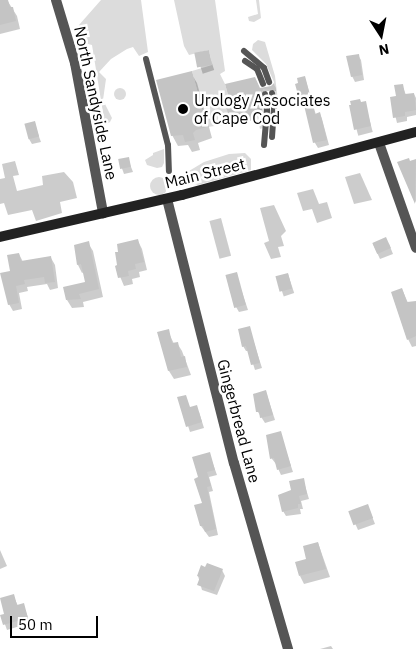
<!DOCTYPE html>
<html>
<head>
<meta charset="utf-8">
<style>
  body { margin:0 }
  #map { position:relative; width:416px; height:649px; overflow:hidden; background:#fff; font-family:"IBM Plex Sans",sans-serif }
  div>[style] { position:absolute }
  .green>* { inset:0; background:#dcdcdc }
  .round { border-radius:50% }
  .shadow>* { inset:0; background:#0003; transform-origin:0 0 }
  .building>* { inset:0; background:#c4c4c4; transform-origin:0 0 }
  .lane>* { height:6px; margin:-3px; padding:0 3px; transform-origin:3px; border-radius:3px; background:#555 }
  .street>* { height:10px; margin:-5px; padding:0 5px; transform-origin:5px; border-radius:5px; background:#555 }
  .secondary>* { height:10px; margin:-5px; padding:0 5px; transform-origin:5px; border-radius:5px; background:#222 }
  .dots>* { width:14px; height:14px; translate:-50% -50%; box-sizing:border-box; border:2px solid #fff; border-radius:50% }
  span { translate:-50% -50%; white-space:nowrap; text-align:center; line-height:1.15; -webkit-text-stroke:5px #fff; paint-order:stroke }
  .poi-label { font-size:16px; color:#000 }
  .left { translate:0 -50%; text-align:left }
  .street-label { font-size:16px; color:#000 }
  .north { position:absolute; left:356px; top:10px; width:50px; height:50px; -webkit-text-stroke:4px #fff; paint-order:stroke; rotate:169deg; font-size:14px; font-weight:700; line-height:20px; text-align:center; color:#000 }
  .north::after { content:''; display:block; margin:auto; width:18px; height:22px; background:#000; clip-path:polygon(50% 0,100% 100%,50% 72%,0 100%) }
  .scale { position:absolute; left:10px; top:616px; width:88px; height:22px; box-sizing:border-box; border:2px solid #000; border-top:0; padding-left:6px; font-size:15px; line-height:18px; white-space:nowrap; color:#000; -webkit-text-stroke:4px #fff; paint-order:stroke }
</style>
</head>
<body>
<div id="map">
  <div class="green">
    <div style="clip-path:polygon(101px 0,141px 0,148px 52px,139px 56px,133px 47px,127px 49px,111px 59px,99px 72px,106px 79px,103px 100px,112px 118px,110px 122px,105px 125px,92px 45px,88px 44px,88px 49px,76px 42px,79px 25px)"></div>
    <div style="clip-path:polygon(174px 0,215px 0,225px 71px,220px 74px,225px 84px,230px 102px,226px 104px,231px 124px,207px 127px,192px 71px,212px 65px,209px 50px,189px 55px,184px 46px)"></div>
    <div style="clip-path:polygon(256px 0,259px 0,261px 18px,254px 22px,249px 21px,248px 17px,258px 14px)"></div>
    <div style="clip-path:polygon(258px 40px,265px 42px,275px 76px,278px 101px,277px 113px,274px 82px,266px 64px,252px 50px,253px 44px)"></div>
    <div class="round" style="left:114px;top:88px;width:12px;height:12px"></div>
    <div style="clip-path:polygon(263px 107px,265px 114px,263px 128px,260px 129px,255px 109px)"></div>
    <div style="clip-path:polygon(164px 149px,164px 163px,162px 167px,157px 168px,147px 165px,145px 160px,153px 155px,153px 153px)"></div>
    <div style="clip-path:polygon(245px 153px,251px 159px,251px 170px,198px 185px,191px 183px,189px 171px,204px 162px,229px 154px)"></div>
    <div class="round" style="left:150px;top:177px;width:18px;height:18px"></div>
  </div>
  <div class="shadow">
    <div style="clip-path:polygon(7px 0,17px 16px,20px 29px,0 34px,0 2px)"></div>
    <div style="left:208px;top:51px;width:20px;height:12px;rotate:72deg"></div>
    <div style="clip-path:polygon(358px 55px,361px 60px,364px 80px,355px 82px,352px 76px)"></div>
    <div style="clip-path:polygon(191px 73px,197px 83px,212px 138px,198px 143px,200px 150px,192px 152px,188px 145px,178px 146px,172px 135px)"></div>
    <div style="clip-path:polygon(305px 78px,316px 115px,320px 114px,322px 119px,329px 145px,318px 148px,315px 143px,306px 107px,301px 102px,296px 85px)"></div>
    <div style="clip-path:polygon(402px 85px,406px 95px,414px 94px,416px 98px,416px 115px,407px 117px,407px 121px,397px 123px,391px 98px,397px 97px)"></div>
    <div style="clip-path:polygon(275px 86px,276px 91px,265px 91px,261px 94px,262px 110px,256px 111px,257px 119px,233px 125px,232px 123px,261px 90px)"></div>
    <div style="left:365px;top:103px;width:30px;height:15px;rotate:75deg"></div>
    <div style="clip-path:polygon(34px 123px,41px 142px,32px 144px,29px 139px)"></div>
    <div style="clip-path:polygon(128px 159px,133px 172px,124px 174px,119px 160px)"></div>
    <div style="clip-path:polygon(416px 160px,416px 203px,398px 163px)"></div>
    <div style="clip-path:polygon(15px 161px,19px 175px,13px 176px,17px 191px,43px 185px,42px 176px,64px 172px,73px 182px,77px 198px,60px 202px,62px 213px,36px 221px,32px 210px,8px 215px,4px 203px,0 204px,0 179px,5px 178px,2px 164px)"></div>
    <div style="clip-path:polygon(360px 173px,372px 200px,354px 204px,345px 177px)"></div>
    <div style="clip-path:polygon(313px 189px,319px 204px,327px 202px,332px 218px,317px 223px,312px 209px,303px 211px,297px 193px)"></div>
    <div style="clip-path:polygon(274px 205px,286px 231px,281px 236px,284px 246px,278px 247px,281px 257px,271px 259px,264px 243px,269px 241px,260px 208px)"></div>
    <div style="left:221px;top:218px;width:39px;height:12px;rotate:75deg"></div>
    <div style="clip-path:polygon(138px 241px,142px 249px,147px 270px,139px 272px,140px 277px,132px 279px,133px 284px,124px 286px,116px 267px)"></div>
    <div style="clip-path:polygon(88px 243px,93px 251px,103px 297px,83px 302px,84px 307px,72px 308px,67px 300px,87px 283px,84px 272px,82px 273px,78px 265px,75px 246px)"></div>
    <div style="clip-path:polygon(373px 244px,389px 244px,393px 254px,380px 259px)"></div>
    <div style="clip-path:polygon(19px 254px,23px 262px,51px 258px,55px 265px,58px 288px,50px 290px,47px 284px,27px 287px,28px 291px,19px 293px,22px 309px,13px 311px,9px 304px,12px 272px)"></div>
    <div style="clip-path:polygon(236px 274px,248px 310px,239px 312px,236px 307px)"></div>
    <div style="left:288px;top:274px;width:20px;height:11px;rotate:72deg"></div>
    <div style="clip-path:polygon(402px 289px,408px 303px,416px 305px,416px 346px,412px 347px,408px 339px)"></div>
    <div style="clip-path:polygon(249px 327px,262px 368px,255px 370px,249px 351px,246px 351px,243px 346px)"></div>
    <div style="clip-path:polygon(168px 331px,174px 344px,177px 343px,182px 351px,191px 375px,174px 379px,169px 371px)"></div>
    <div style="clip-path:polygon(266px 392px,275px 420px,265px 423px,258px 412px)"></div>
    <div style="clip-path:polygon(179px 398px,190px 409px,199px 412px,204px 428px,190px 432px)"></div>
    <div style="clip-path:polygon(280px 433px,293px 472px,281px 475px,276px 464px,272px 459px,267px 436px)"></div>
    <div style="clip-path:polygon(209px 453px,217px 475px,209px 477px,213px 491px,209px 492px,218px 535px,209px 537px,201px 526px,203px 504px,200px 478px)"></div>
    <div style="clip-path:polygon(303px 479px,309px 499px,301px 501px,303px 509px,300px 509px,301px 514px,286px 516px,283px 511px,292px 490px)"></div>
    <div style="clip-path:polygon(370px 511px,375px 524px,358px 530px,350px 512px)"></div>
    <div style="clip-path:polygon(318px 543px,330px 577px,304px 584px,300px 576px)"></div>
    <div style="clip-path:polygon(0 550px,7px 566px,0 569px)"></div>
    <div style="clip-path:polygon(222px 570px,225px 576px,217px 595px,202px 590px,198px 576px)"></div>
    <div style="clip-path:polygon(13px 595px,18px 606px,23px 604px,30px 623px,7px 630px,2px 616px,5px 615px)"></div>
    <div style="clip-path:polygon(331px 646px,333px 649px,320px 649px)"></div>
  </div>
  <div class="building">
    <div style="clip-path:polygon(0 0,8px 0,10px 7px,13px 7px,16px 21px,0 25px)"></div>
    <div style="left:209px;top:50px;width:15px;height:15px;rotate:79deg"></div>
    <div style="clip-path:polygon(359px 54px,362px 75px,351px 77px,346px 56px)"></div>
    <div style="clip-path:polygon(192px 71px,207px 127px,196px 130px,193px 133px,195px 140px,185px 142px,183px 135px,171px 136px,156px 80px)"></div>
    <div style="clip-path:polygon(305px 76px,315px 114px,320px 112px,327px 140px,313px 143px,303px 101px,300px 102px,295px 84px,298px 83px,297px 78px)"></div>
    <div style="clip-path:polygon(255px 77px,260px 88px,271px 86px,274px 83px,276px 90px,264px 89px,261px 92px,262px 107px,255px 109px,257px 117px,231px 124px,225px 103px,230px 102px,225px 84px)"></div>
    <div style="clip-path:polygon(403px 84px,405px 94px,414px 93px,416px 110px,405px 112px,405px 116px,393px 118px,390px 97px,396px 96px,394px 85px)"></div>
    <div style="clip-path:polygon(360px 99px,361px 102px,366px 101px,371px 126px,354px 130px,349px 105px,351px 105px,350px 101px)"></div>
    <div style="left:35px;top:121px;width:16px;height:11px;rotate:75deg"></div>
    <div style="left:129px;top:157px;width:10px;height:11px;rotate:79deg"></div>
    <div style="clip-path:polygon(409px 158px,410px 161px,416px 159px,415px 204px,397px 162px)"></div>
    <div style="left:386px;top:237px;width:12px;height:15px;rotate:66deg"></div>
    <div style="clip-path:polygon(138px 239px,144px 262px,135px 264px,136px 269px,128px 271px,129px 276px,118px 278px,115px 266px,117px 265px,115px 252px,118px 252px,117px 244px)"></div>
    <div style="clip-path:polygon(89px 241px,99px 289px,79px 294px,81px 299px,66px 300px,63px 287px,85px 282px,81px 264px,77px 265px,74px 245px)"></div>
    <div style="clip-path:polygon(19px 253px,21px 261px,51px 256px,55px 282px,45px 283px,44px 277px,24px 280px,25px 284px,16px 286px,19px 303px,8px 305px,0 273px,10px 271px,7px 255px)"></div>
    <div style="left:237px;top:272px;width:34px;height:12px;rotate:75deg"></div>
    <div style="left:288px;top:273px;width:16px;height:13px;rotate:75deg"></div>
    <div style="clip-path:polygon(402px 288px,407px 302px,416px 301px,416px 336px,407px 340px,391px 292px)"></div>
    <div style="clip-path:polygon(250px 326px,260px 363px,251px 365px,246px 346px,242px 347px,238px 329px)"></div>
    <div style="clip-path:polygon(169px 329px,172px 343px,178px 342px,181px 357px,185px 356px,187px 367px,168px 371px,157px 332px)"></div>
    <div style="clip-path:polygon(266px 390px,273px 415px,260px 418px,259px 412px,256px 412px,253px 394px)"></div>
    <div style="clip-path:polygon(186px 395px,190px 407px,197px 405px,202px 422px,186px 427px,177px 397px)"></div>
    <div style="clip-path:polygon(281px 431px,291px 466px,277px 470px,274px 458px,270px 459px,266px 435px)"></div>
    <div style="clip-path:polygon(210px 452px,215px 470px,207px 472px,211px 486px,207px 487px,216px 529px,205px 532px,203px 526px,200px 526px,194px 505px,202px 503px,194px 479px,198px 477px,192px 457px)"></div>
    <div style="clip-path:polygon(304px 478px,307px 494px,299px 496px,301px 504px,298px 504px,298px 508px,282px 512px,278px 495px,291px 490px,289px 481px)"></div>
    <div style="left:368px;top:504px;width:15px;height:21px;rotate:70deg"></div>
    <div style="clip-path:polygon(318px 542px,326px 569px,299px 576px,295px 562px,306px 559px,303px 546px)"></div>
    <div style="clip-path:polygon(207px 563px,223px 569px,214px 591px,197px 585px,200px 577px,197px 576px,201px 565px,205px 567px)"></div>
    <div style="clip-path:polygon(14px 594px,17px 605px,24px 603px,28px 618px,3px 625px,0 615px,4px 614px,0 598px)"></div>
  </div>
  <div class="lane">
    <div style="left:244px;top:51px;width:26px;rotate:40deg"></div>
    <div style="left:264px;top:68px;width:15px;rotate:70deg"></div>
    <div style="left:146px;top:59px;width:89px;rotate:75.7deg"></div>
    <div style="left:168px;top:145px;width:26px;rotate:88deg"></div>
    <div style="left:245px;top:61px;width:14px;rotate:34deg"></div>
    <div style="left:257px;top:69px;width:16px;rotate:68deg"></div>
    <div style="left:272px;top:137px;width:30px;rotate:-86deg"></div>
    <div style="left:274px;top:107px;width:14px;rotate:-98deg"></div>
    <div style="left:264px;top:145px;width:35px;rotate:-85deg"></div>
    <div style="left:267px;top:110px;width:16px;rotate:-97deg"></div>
  </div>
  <div class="street">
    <div style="left:56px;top:0;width:66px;rotate:73.2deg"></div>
    <div style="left:75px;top:63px;width:153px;rotate:79.4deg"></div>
    <div style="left:379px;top:143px;width:111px;rotate:70.6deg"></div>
    <div style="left:167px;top:199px;width:272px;rotate:75.8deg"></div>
    <div style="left:234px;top:463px;width:194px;rotate:73.8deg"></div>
  </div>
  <div class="secondary">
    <div style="left:0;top:237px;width:187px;rotate:-13deg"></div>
    <div style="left:182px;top:195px;width:242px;rotate:-15.1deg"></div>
  </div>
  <div class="dots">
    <div style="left:183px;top:109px;background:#000"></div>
  </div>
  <div class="poi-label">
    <span class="left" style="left:194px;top:109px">Urology Associates<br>of Cape Cod</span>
  </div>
  <div class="street-label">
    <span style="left:96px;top:103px;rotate:78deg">North Sandyside Lane</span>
    <span style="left:205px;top:173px;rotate:-14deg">Main Street</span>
    <span style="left:239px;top:421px;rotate:75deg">Gingerbread Lane</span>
  </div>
  <div class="north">N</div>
  <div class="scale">50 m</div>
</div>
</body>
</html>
